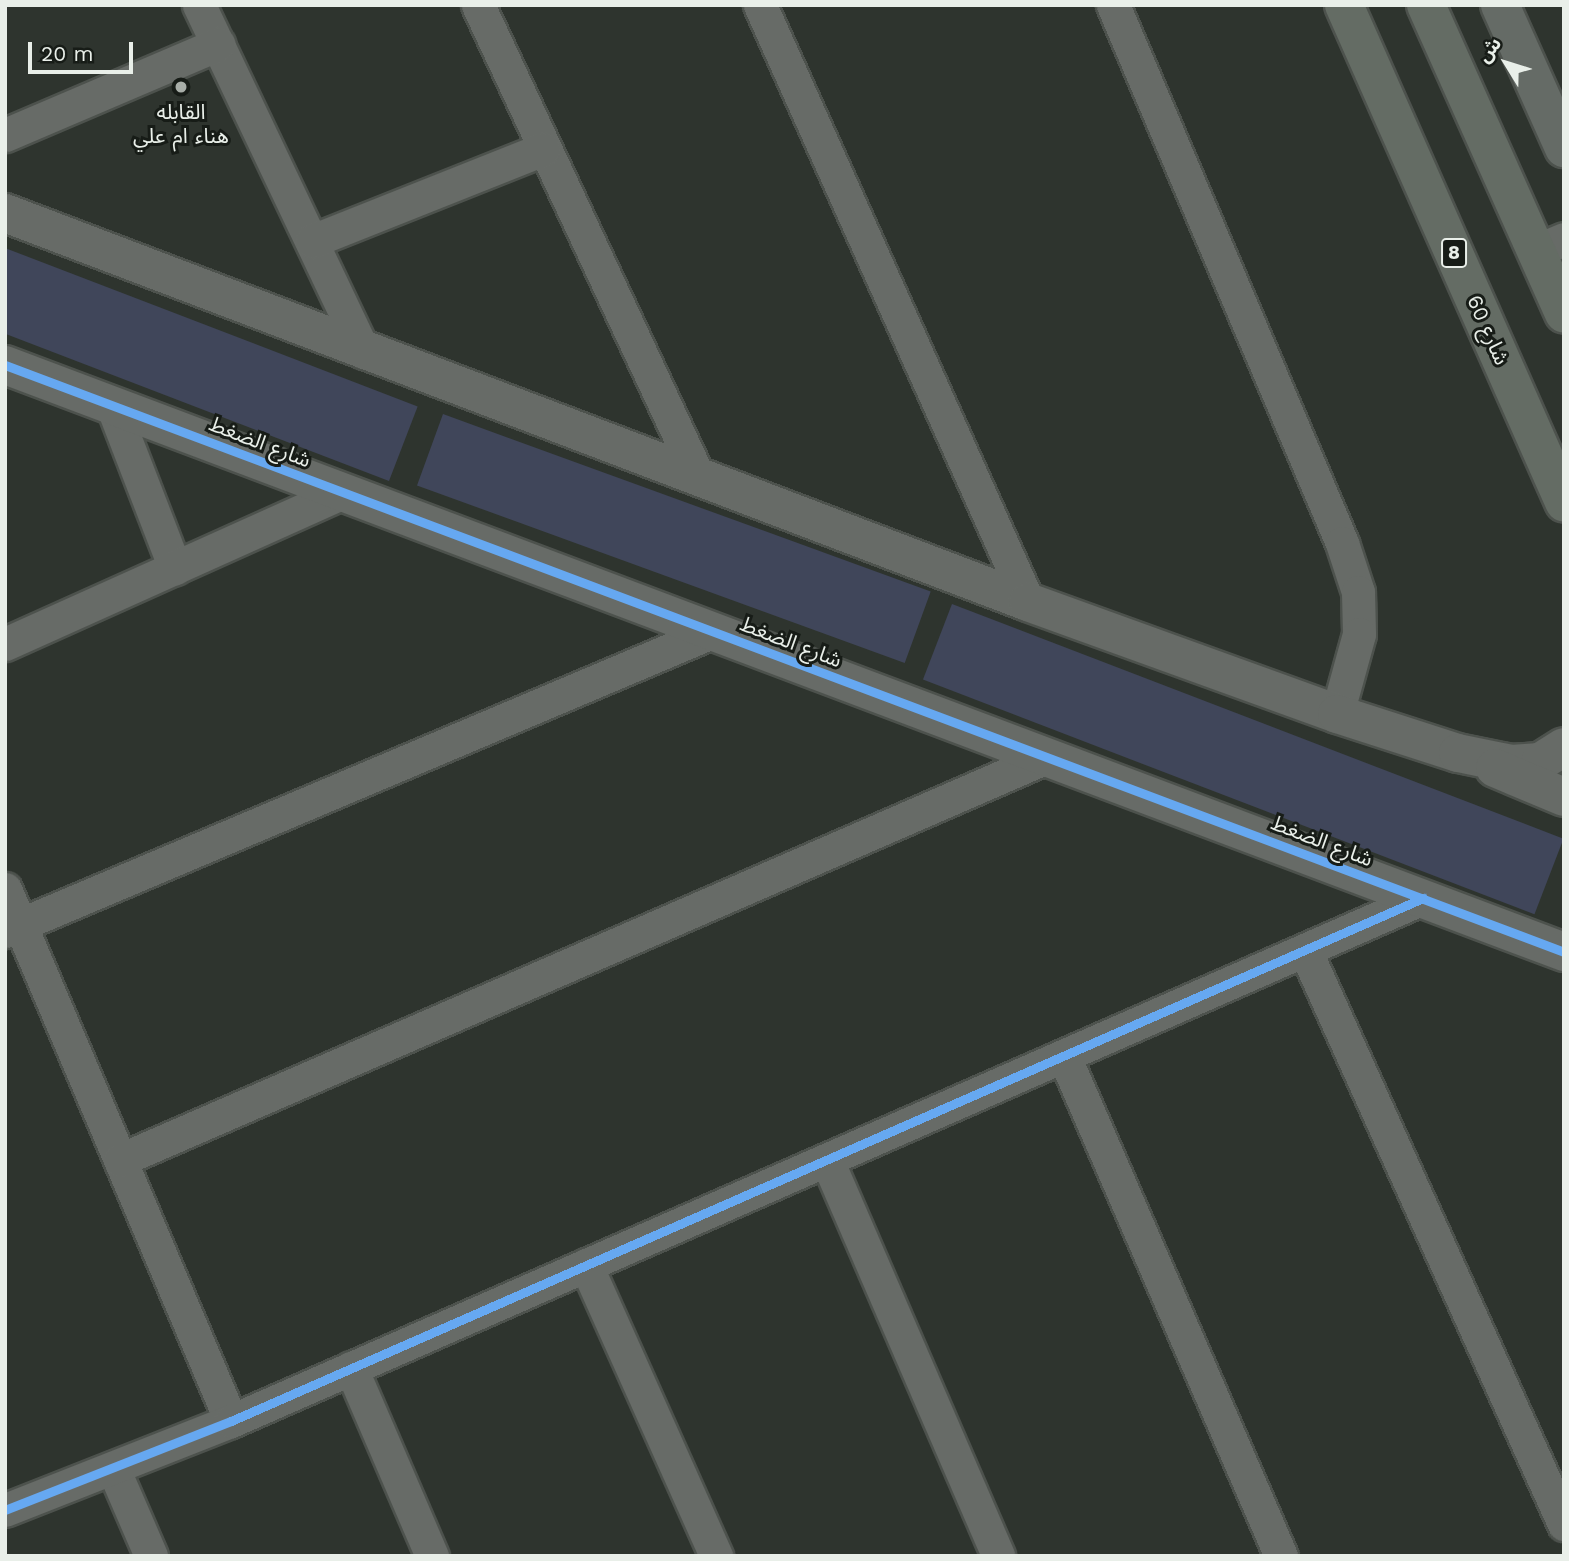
<!DOCTYPE html>
<html>
<head>
<meta charset="utf-8">
<style>
  body { margin:0 }
  #map { position:relative; width:1569px; height:1561px; overflow:hidden; background:#2e342e; font-family:"Work Sans","Noto Sans Arabic",sans-serif }
  div>[style] { position:absolute }
  .green>* { inset:0; background:#40465a; transform-origin:0 0 }
  .roads { filter:drop-shadow(2px 0 #4d524d) drop-shadow(-2px 0 #4d524d) drop-shadow(0 2px #4d524d) drop-shadow(0 -2px #4d524d) }
  .minor>* { height:33px; margin:-16.5px; padding:0 16.5px; transform-origin:16.5px; border-radius:16.5px; background:#676b67 }
  .tertiary>* { height:38px; margin:-19px; padding:0 19px; transform-origin:19px; border-radius:19px; background:#676b67 }
  .secondary>* { height:38px; margin:-19px; padding:0 19px; transform-origin:19px; border-radius:19px; background:#656b66 }
  .trunk>* { height:38px; margin:-19px; padding:0 19px; transform-origin:19px; border-radius:19px; background:#646c64 }
  .cycleway>* { height:9px; margin:-4.5px; padding:0 4.5px; transform-origin:4.5px; border-radius:4.5px; background:#66a8f1 }
  .dots>* { width:19px; height:19px; translate:-50% -50%; box-sizing:border-box; border:4px solid #171c17; border-radius:50% }
  span { translate:-50% -50%; white-space:nowrap; text-align:center; line-height:1.15; -webkit-text-stroke:6px #171c17; paint-order:stroke }
  .shield-label span { padding:2px 5px; background:#171c17; border:2px solid; border-radius:5px; -webkit-text-stroke-width:0 }
  .shield-label { font-size:19px; color:#e9efe9; font-weight:700 }
  .poi-label { font-size:21px; color:#e9efe9 }
  .street-label { font-size:21px; color:#e9efe9 }
  .frame { position:absolute; inset:0; border:7px solid #e9efe9; pointer-events:none }
  .north { position:absolute; left:1471px; top:28px; width:70px; height:70px; -webkit-text-stroke:5px #171c17; paint-order:stroke; rotate:308deg; font-size:19px; font-weight:700; line-height:28px; text-align:center; color:#e9efe9 }
  .north::after { content:''; display:block; margin:auto; width:24px; height:32px; background:#e9efe9; clip-path:polygon(50% 0,100% 100%,50% 72%,0 100%) }
  .scale { position:absolute; left:28px; top:42px; width:105px; height:32px; box-sizing:border-box; border:4px solid #e9efe9; border-top:0; padding-left:9px; font-size:21px; line-height:24px; white-space:nowrap; color:#e9efe9; -webkit-text-stroke:5px #171c17; paint-order:stroke }
</style>
</head>
<body>
<div id="map">
  <div class="green">
    <div style="left:5px;top:248px;width:442px;height:80px;rotate:21deg"></div>
    <div style="left:443px;top:414px;width:519px;height:76px;rotate:20deg"></div>
    <div style="left:952px;top:604px;width:655px;height:81px;rotate:21deg"></div>
  </div>
  <div class="roads">
    <div class="minor">
      <div style="left:199px;top:5px;width:384px;rotate:64.6deg"></div>
      <div style="left:478px;top:5px;width:520px;rotate:64.96deg"></div>
      <div style="left:760px;top:5px;width:654px;rotate:65.82deg"></div>
      <div style="left:1113px;top:5px;width:585px;rotate:66.94deg"></div>
      <div style="left:1342px;top:543px;width:52px;rotate:71.9deg"></div>
      <div style="left:1358px;top:592px;width:42px;rotate:88.6deg"></div>
      <div style="left:1359px;top:634px;width:83px;rotate:105.4deg"></div>
      <div style="left:5px;top:135px;width:232px;rotate:-23.1deg"></div>
      <div style="left:312px;top:241px;width:249px;rotate:-21.7deg"></div>
      <div style="left:1536px;top:251px;width:30px;rotate:-23deg"></div>
      <div style="left:112px;top:405px;width:175px;rotate:68.9deg"></div>
      <div style="left:5px;top:644px;width:371px;rotate:-24.2deg"></div>
      <div style="left:5px;top:889px;width:578px;rotate:66.98deg"></div>
      <div style="left:5px;top:931px;width:770px;rotate:-22.93deg"></div>
      <div style="left:1305px;top:950px;width:630px;rotate:65.71deg"></div>
      <div style="left:1064px;top:1056px;width:545px;rotate:66.54deg"></div>
      <div style="left:120px;top:1160px;width:1011px;rotate:-23.5deg"></div>
      <div style="left:827px;top:1160px;width:431px;rotate:66.6deg"></div>
      <div style="left:586px;top:1265px;width:319px;rotate:65.9deg"></div>
      <div style="left:351px;top:1368px;width:205px;rotate:66.7deg"></div>
      <div style="left:113px;top:1468px;width:96px;rotate:66.6deg"></div>
      <div style="left:5px;top:1510px;width:243px;rotate:-21.5deg"></div>
      <div style="left:231px;top:1421px;width:1302px;rotate:-23.69deg"></div>
    </div>
    <div class="tertiary">
      <div style="left:5px;top:213px;width:1094px;rotate:20.82deg"></div>
      <div style="left:1028px;top:602px;width:329px;rotate:19.9deg"></div>
      <div style="left:1337px;top:714px;width:127px;rotate:17.9deg"></div>
      <div style="left:1458px;top:753px;width:54px;rotate:11.7deg"></div>
      <div style="left:1511px;top:764px;width:29px;rotate:-4deg"></div>
      <div style="left:1540px;top:762px;width:28px;rotate:-32deg"></div>
      <div style="left:5px;top:365px;width:1666px;rotate:20.63deg"></div>
      <div style="left:1495px;top:768px;width:75px;rotate:22.8deg"></div>
    </div>
    <div class="secondary">
      <div style="left:1500px;top:5px;width:157px;rotate:65.9deg"></div>
    </div>
    <div class="trunk">
      <div style="left:1344px;top:5px;width:544px;rotate:66.12deg"></div>
      <div style="left:1426px;top:5px;width:338px;rotate:65.9deg"></div>
    </div>
  </div>
  <div class="cycleway">
    <div style="left:5px;top:365px;width:1666px;rotate:20.63deg"></div>
    <div style="left:5px;top:1510px;width:243px;rotate:-21.5deg"></div>
    <div style="left:231px;top:1421px;width:1302px;rotate:-23.69deg"></div>
  </div>
  <div class="dots">
    <div style="left:181px;top:87px;background:#a8aea8"></div>
  </div>
  <div class="shield-label">
    <span style="left:1454px;top:253px">8</span>
  </div>
  <div class="poi-label">
    <span style="left:181px;top:124px">القابله<br>هناء ام علي</span>
  </div>
  <div class="street-label">
    <span style="left:1488px;top:330px;rotate:66deg">شارع 60</span>
    <span style="left:260px;top:442px;rotate:21deg">شارع الضغط</span>
    <span style="left:791px;top:642px;rotate:21deg">شارع الضغط</span>
    <span style="left:1322px;top:841px;rotate:21deg">شارع الضغط</span>
  </div>
  <div class="frame"></div>
  <div class="north">ش</div>
  <div class="scale">20 m</div>
</div>
</body>
</html>
